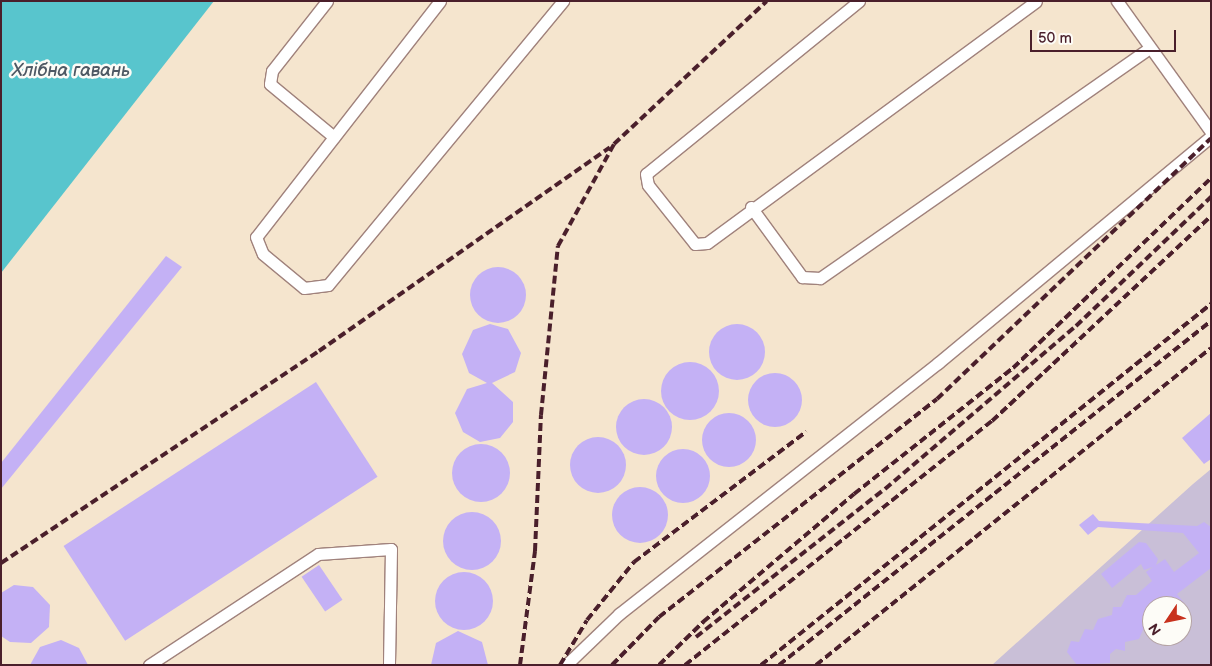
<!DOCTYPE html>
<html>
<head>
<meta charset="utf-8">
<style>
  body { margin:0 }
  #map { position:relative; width:1212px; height:666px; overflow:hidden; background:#f5e5ce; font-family:"Balsamiq Sans",sans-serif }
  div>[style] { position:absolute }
  .industrial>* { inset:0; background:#c9bfd7 }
  .water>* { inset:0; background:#58c5cd }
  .building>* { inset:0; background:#c4b1f5; transform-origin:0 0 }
  .round { border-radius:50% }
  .roads { filter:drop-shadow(1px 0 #a0827c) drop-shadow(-1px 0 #a0827c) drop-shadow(0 1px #a0827c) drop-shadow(0 -1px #a0827c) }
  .lane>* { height:11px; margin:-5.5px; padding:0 5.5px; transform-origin:5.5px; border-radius:5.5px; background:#fff }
  .rail>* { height:4px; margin-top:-2px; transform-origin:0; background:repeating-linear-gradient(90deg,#4a1f2b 0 8px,transparent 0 12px) }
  span { translate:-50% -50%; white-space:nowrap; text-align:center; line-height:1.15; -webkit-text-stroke:5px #fdfcf7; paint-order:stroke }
  .water-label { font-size:18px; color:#4f5964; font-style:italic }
  .frame { position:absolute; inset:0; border:2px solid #4a1f2b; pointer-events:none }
  .north { position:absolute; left:1142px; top:596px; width:50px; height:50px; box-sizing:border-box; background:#fdfcf7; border:1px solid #b5a4a5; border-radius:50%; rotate:236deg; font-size:14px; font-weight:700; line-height:20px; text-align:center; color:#4a1f2b }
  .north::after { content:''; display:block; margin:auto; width:18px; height:22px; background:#c8321e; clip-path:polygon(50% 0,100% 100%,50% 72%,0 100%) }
  .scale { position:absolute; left:1030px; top:30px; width:146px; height:22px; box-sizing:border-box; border:2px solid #4a1f2b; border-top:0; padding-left:6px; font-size:15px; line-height:18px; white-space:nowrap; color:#4a1f2b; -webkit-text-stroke:4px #fdfcf7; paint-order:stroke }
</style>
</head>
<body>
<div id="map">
  <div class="industrial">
    <div style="clip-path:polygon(evenodd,1211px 469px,1211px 665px,992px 665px,1193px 484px,1211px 469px,1152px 606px,1182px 606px,1182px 636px,1152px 636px,1152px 606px)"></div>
  </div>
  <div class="water">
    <div style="clip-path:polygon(1px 1px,214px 1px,1px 273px)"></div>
  </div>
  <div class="building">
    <div style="clip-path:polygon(166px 256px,182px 267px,1px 489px,1px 463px)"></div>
    <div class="round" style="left:470px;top:267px;width:56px;height:56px"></div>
    <div style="clip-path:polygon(490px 324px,508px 329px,521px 353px,515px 372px,492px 383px,513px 402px,513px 422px,500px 438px,480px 442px,463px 432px,455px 413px,467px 389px,487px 383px,469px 373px,462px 354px,473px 330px)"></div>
    <div class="round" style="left:709px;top:324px;width:56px;height:56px"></div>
    <div class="round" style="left:661px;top:362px;width:58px;height:58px"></div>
    <div class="round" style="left:748px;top:373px;width:54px;height:54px"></div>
    <div style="left:316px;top:382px;width:113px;height:301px;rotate:57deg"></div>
    <div class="round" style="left:616px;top:399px;width:56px;height:56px"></div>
    <div style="clip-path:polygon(1211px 413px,1211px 459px,1204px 464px,1182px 438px)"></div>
    <div class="round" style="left:702px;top:413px;width:54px;height:54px"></div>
    <div class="round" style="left:570px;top:437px;width:56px;height:56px"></div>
    <div class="round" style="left:452px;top:444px;width:58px;height:58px"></div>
    <div class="round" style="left:656px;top:449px;width:54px;height:54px"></div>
    <div class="round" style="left:612px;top:487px;width:56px;height:56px"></div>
    <div class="round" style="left:443px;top:512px;width:58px;height:58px"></div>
    <div style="clip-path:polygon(1093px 514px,1099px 521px,1197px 526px,1204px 522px,1211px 527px,1211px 568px,1177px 594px,1185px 604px,1182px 606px,1174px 606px,1169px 599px,1152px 606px,1152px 628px,1145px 625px,1139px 639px,1125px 642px,1125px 651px,1116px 649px,1110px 654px,1110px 663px,1077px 665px,1067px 652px,1071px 641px,1079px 642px,1085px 629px,1093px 630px,1098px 619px,1112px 615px,1113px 607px,1121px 607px,1127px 595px,1136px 595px,1152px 581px,1146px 572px,1153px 567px,1144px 570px,1141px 564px,1112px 588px,1101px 574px,1139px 542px,1146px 543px,1158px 559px,1156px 565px,1165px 559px,1174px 572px,1199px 553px,1183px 533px,1098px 527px,1088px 535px,1079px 525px)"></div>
    <div style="left:319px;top:565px;width:42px;height:21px;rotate:56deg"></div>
    <div class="round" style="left:435px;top:572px;width:58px;height:58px"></div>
    <div style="clip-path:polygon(14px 585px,33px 587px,50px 605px,49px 627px,31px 643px,10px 642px,1px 636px,1px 593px)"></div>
    <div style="clip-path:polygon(458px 631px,482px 642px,488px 665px,431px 665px,436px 643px)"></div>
    <div style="clip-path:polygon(61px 640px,79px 648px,88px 665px,30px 665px,40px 647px)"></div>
  </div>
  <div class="roads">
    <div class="lane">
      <div style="left:327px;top:1px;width:89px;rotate:128.2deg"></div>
      <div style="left:272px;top:71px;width:13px;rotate:99deg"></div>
      <div style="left:270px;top:84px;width:83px;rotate:39.6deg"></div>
      <div style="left:440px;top:1px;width:299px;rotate:127.9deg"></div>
      <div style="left:256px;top:237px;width:18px;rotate:68deg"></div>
      <div style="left:263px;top:254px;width:53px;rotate:39.7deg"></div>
      <div style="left:304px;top:288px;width:24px;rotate:-7deg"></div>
      <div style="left:328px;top:285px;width:369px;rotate:-50.4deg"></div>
      <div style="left:859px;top:1px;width:274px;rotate:140.9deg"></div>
      <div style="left:646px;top:174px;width:11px;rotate:80deg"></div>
      <div style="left:648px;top:185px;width:75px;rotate:51.5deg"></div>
      <div style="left:695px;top:244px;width:12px;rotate:-5deg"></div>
      <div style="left:707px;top:243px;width:408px;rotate:-36.3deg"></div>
      <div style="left:1117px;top:1px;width:161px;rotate:54.3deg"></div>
      <div style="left:751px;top:207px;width:87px;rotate:53.9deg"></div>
      <div style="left:802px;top:277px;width:18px;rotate:3deg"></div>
      <div style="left:820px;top:278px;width:402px;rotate:-34.9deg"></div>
      <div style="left:149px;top:665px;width:202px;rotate:-33.3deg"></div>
      <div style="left:318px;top:554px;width:73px;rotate:-3.9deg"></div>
      <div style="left:391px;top:549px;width:116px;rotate:91deg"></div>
      <div style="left:566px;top:665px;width:74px;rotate:-43.9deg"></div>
      <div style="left:619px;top:614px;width:406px;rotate:-38.2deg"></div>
      <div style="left:938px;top:363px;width:355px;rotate:-39.7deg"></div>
    </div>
  </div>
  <div class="rail">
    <div style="left:1px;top:563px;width:382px;rotate:-33.7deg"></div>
    <div style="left:319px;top:351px;width:355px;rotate:-35deg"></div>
    <div style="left:696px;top:637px;width:240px;rotate:-38.1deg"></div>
    <div style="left:885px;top:489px;width:251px;rotate:-40.5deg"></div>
    <div style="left:1076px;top:326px;width:187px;rotate:-43.7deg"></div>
    <div style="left:520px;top:665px;width:115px;rotate:-82.5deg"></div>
    <div style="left:535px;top:551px;width:136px;rotate:-87.5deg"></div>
    <div style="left:541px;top:415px;width:170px;rotate:-84.3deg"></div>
    <div style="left:558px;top:246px;width:116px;rotate:-61.2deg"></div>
    <div style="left:614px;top:144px;width:209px;rotate:-43.1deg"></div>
    <div style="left:560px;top:665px;width:52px;rotate:-59deg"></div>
    <div style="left:587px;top:620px;width:75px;rotate:-51deg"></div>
    <div style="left:634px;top:562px;width:216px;rotate:-37.1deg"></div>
    <div style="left:612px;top:665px;width:67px;rotate:-45.6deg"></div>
    <div style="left:659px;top:617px;width:353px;rotate:-38.1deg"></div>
    <div style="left:937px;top:399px;width:378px;rotate:-43.6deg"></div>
    <div style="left:659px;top:665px;width:62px;rotate:-44.3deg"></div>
    <div style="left:703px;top:622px;width:198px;rotate:-40.3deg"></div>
    <div style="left:854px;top:494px;width:203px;rotate:-38.4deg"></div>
    <div style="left:1013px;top:368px;width:274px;rotate:-43.8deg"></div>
    <div style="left:685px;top:665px;width:392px;rotate:-38.5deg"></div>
    <div style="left:992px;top:421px;width:300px;rotate:-43.1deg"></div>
    <div style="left:761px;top:665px;width:577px;rotate:-38.74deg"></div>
    <div style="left:779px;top:665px;width:552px;rotate:-38.53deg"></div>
    <div style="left:816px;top:665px;width:506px;rotate:-38.75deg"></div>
  </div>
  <div class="water-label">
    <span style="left:71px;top:71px">Хлібна гавань</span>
  </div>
  <div class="frame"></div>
  <div class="north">N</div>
  <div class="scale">50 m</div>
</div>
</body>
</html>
